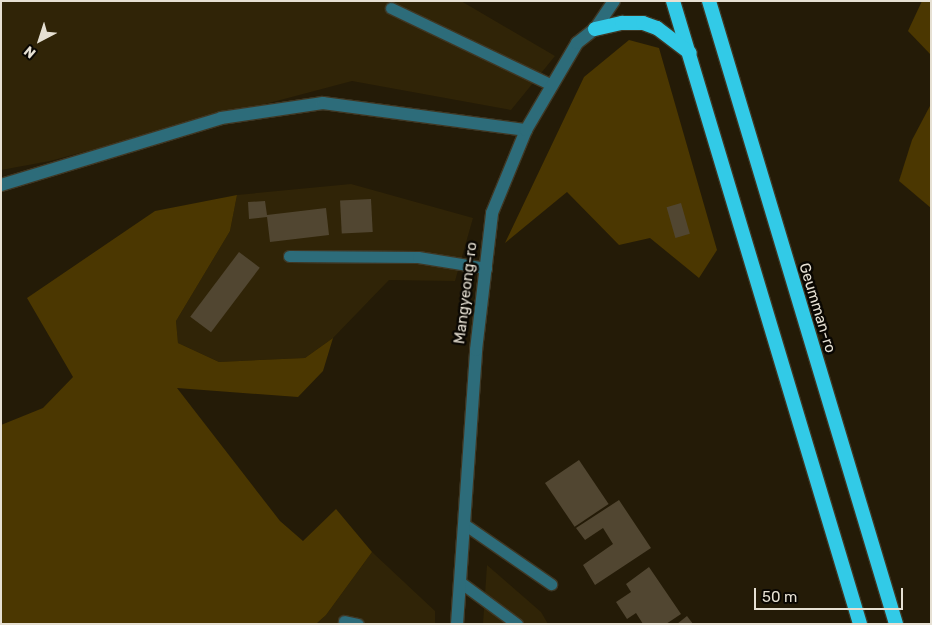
<!DOCTYPE html>
<html>
<head>
<meta charset="utf-8">
<style>
  body { margin:0 }
  #map { position:relative; width:932px; height:625px; overflow:hidden; background:#241b07; font-family:Rubik,sans-serif }
  div>[style] { position:absolute }
  .built>* { inset:0; background:#302407 }
  .green>* { inset:0; background:#4b3701 }
  .building>* { inset:0; background:#514631; transform-origin:0 0 }
  .roads { filter:drop-shadow(1px 0 #3f3724) drop-shadow(-1px 0 #3f3724) drop-shadow(0 1px #3f3724) drop-shadow(0 -1px #3f3724) }
  .service>* { height:11px; margin:-5.5px; padding:0 5.5px; transform-origin:5.5px; border-radius:5.5px; background:#2d6c7a }
  .minor>* { height:12px; margin:-6px; padding:0 6px; transform-origin:6px; border-radius:6px; background:#2d6c7a }
  .tertiary>* { height:12px; margin:-6px; padding:0 6px; transform-origin:6px; border-radius:6px; background:#2d6c7a }
  .trunk>* { height:14px; margin:-7px; padding:0 7px; transform-origin:7px; border-radius:7px; background:#32cae7 }
  span { translate:-50% -50%; white-space:nowrap; text-align:center; line-height:1.15; -webkit-text-stroke:5px #0a0702; paint-order:stroke }
  .street-label { font-size:15px; color:#e6e0d3 }
  .frame { position:absolute; inset:0; border:2px solid #e6e0d3; pointer-events:none }
  .north { position:absolute; left:15px; top:15px; width:50px; height:50px; -webkit-text-stroke:4px #0a0702; paint-order:stroke; rotate:220deg; font-size:14px; font-weight:700; line-height:20px; text-align:center; color:#e6e0d3 }
  .north::after { content:''; display:block; margin:auto; width:18px; height:22px; background:#e6e0d3; clip-path:polygon(50% 0,100% 100%,50% 72%,0 100%) }
  .scale { position:absolute; left:754px; top:588px; width:149px; height:22px; box-sizing:border-box; border:2px solid #e6e0d3; border-top:0; padding-left:6px; font-size:15px; line-height:18px; white-space:nowrap; color:#e6e0d3; -webkit-text-stroke:4px #0a0702; paint-order:stroke }
</style>
</head>
<body>
<div id="map">
  <div class="built">
    <div style="clip-path:polygon(1px 1px,461px 1px,555px 56px,511px 110px,352px 81px,50px 161px,1px 170px)"></div>
    <div style="clip-path:polygon(351px 184px,473px 218px,455px 281px,389px 280px,333px 338px,305px 358px,219px 362px,178px 343px,176px 321px,230px 231px,237px 195px)"></div>
    <div style="clip-path:polygon(372px 552px,435px 611px,435px 624px,316px 624px,326px 615px)"></div>
    <div style="clip-path:polygon(487px 565px,541px 612px,548px 624px,483px 624px)"></div>
  </div>
  <div class="green">
    <div style="clip-path:polygon(922px 1px,931px 1px,931px 55px,908px 31px)"></div>
    <div style="clip-path:polygon(629px 40px,659px 48px,717px 250px,699px 278px,650px 238px,619px 245px,567px 192px,505px 243px,584px 77px)"></div>
    <div style="clip-path:polygon(931px 104px,931px 208px,899px 181px,912px 140px)"></div>
    <div style="clip-path:polygon(237px 195px,230px 231px,176px 321px,178px 343px,219px 362px,305px 358px,333px 338px,323px 371px,298px 397px,177px 388px,280px 521px,303px 541px,336px 509px,372px 552px,326px 615px,316px 624px,1px 624px,1px 425px,43px 408px,73px 377px,27px 298px,155px 211px)"></div>
  </div>
  <div class="building">
    <div style="left:371px;top:199px;width:33px;height:31px;rotate:87deg"></div>
    <div style="clip-path:polygon(265px 201px,267px 215px,326px 208px,329px 235px,270px 242px,267px 217px,249px 219px,248px 202px)"></div>
    <div style="left:681px;top:203px;width:32px;height:15px;rotate:74deg"></div>
    <div style="left:239px;top:252px;width:26px;height:81px;rotate:37deg"></div>
    <div style="left:579px;top:460px;width:53px;height:41px;rotate:56deg"></div>
    <div style="clip-path:polygon(619px 500px,651px 548px,595px 585px,583px 565px,613px 544px,603px 528px,585px 540px,576px 528px)"></div>
    <div style="clip-path:polygon(649px 567px,681px 614px,666px 624px,643px 624px,636px 613px,627px 619px,616px 602px,631px 592px,626px 584px)"></div>
    <div style="clip-path:polygon(687px 616px,693px 624px,677px 624px)"></div>
  </div>
  <div class="roads">
    <div class="service">
      <div style="left:391px;top:8px;width:178px;rotate:25.6deg"></div>
      <div style="left:289px;top:256px;width:129px;rotate:0.4deg"></div>
      <div style="left:418px;top:257px;width:69px;rotate:9.2deg"></div>
      <div style="left:464px;top:524px;width:106px;rotate:34.6deg"></div>
      <div style="left:460px;top:582px;width:71px;rotate:36.4deg"></div>
      <div style="left:344px;top:621px;width:14px;rotate:12deg"></div>
    </div>
    <div class="minor">
      <div style="left:1px;top:185px;width:230px;rotate:-16.9deg"></div>
      <div style="left:221px;top:118px;width:103px;rotate:-8.4deg"></div>
      <div style="left:323px;top:103px;width:205px;rotate:7.6deg"></div>
    </div>
    <div class="tertiary">
      <div style="left:457px;top:624px;width:275px;rotate:-86deg"></div>
      <div style="left:476px;top:350px;width:138px;rotate:-83.3deg"></div>
      <div style="left:492px;top:213px;width:90px;rotate:-67.7deg"></div>
      <div style="left:526px;top:130px;width:101px;rotate:-59.6deg"></div>
      <div style="left:577px;top:43px;width:23px;rotate:-38deg"></div>
      <div style="left:595px;top:29px;width:34px;rotate:-56deg"></div>
    </div>
    <div class="trunk">
      <div style="left:673px;top:1px;width:650px;rotate:73.29deg"></div>
      <div style="left:709px;top:1px;width:650px;rotate:73.29deg"></div>
      <div style="left:595px;top:29px;width:28px;rotate:-13deg"></div>
      <div style="left:622px;top:23px;width:21px"></div>
      <div style="left:643px;top:23px;width:15px;rotate:20deg"></div>
      <div style="left:657px;top:28px;width:41px;rotate:37.1deg"></div>
    </div>
  </div>
  <div class="street-label">
    <span style="left:466px;top:293px;rotate:-83deg">Mangyeong-ro</span>
    <span style="left:817px;top:308px;rotate:73deg">Geumman-ro</span>
  </div>
  <div class="frame"></div>
  <div class="north">N</div>
  <div class="scale">50 m</div>
</div>
</body>
</html>
